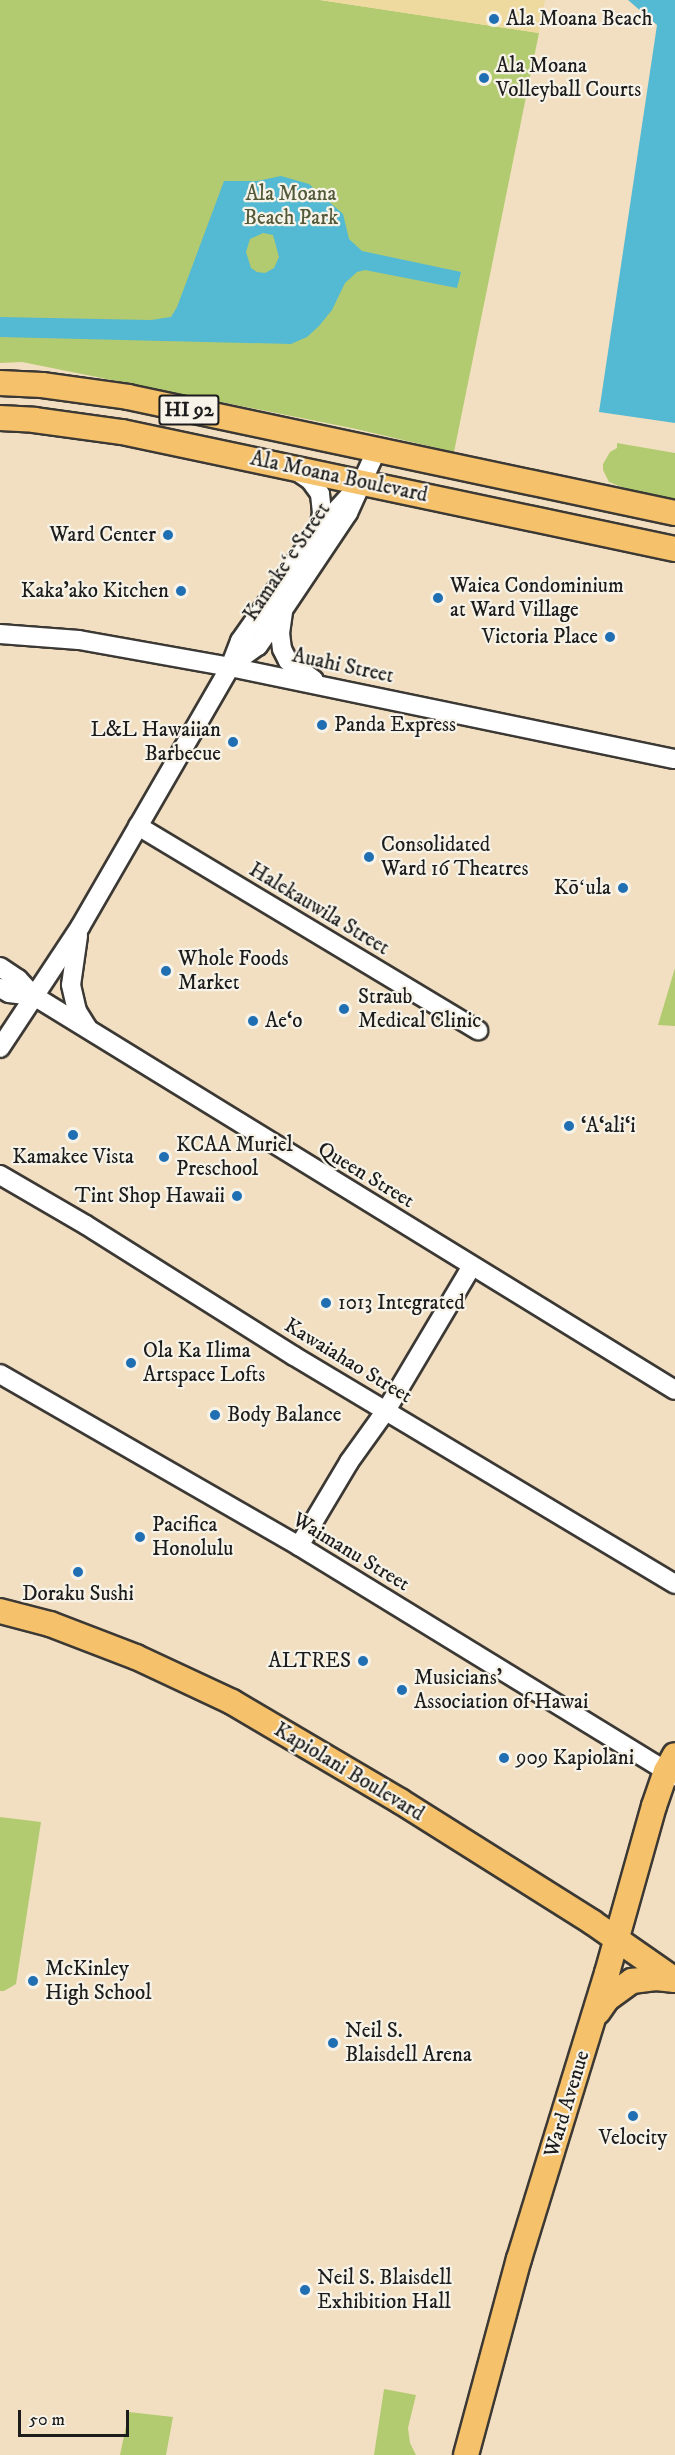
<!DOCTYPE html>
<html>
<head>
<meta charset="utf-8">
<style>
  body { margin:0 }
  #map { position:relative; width:675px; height:2455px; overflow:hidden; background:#f2dfc1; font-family:"IM FELL DW Pica",serif }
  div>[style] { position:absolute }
  .green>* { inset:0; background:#b3cb70 }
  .sand>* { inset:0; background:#eeda9e }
  .water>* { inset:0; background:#54b9d2 }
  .roads { filter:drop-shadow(2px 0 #3c3935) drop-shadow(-2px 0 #3c3935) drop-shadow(0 2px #3c3935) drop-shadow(0 -2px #3c3935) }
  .minor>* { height:18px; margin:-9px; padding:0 9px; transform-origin:9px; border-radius:9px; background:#fff }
  .major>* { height:24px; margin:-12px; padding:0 12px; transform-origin:12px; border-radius:12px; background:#f5c16b }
  .dots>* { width:16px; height:16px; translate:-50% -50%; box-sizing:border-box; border:3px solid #f7f3e8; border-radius:50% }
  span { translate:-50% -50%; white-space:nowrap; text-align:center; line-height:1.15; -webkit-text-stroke:4.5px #f7f3e8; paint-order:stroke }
  .shield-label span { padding:2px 4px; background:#f7f3e8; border:2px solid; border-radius:4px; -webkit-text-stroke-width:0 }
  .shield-label { font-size:20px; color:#1c1c1c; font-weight:700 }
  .poi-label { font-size:21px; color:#1c1c1c }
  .left { translate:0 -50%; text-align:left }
  .right { translate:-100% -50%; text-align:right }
  .park-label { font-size:21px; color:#515939 }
  .street-label { font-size:21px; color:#1c1c1c }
  .scale { position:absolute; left:18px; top:2410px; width:111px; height:27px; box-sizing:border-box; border:3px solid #1c1c1c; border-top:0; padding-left:8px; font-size:18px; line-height:21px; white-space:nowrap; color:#1c1c1c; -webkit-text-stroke:4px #f7f3e8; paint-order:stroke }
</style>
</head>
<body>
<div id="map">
  <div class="green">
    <div style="clip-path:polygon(0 0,320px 0,539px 33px,454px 452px,356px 429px,22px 362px,0 363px)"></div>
    <div style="clip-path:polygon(617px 443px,675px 453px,675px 499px,627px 489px,609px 482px,603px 470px,603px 464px,610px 452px,617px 448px)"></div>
    <div style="clip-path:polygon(675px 968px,675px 1026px,658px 1025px)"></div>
    <div style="clip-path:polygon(0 1817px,41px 1822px,16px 1984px,4px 1991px,0 1991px)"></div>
    <div style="clip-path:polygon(384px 2389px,416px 2395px,408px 2428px,410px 2443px,416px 2455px,374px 2455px)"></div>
    <div style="clip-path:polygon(129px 2412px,173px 2417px,166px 2455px,120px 2455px)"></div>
  </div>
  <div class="sand">
    <div style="clip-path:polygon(320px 0,545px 0,539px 33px)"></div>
  </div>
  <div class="water">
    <div style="clip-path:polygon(628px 0,675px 0,675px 423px,599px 412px,657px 25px)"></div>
    <div style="clip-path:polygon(evenodd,281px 176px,309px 184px,343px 214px,349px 239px,362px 251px,461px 272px,457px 288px,365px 270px,357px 272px,345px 283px,332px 310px,319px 326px,307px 337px,291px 344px,0 337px,0 317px,151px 320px,171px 317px,177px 307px,224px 181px,257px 181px,281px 176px,263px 233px,273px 235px,279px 257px,274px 268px,265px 273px,257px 272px,251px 268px,246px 252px,250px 239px,263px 233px)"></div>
  </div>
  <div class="roads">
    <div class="minor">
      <div style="left:295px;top:470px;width:18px;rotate:34deg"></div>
      <div style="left:310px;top:480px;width:17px;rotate:54deg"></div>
      <div style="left:320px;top:494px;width:19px;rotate:84deg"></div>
      <div style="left:322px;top:513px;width:16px;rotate:101deg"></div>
      <div style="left:283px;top:612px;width:21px;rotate:98deg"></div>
      <div style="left:280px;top:633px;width:16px;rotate:83deg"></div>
      <div style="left:282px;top:649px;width:13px;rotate:63deg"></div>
      <div style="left:288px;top:661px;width:32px;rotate:36deg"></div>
      <div style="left:0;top:634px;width:79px;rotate:4.3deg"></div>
      <div style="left:79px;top:640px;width:153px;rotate:10.1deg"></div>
      <div style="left:230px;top:667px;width:454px;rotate:11.7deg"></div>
      <div style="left:230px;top:666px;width:34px;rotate:-36deg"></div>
      <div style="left:258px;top:646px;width:44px;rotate:-55.2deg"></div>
      <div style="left:283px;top:610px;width:117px;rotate:-56.2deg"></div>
      <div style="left:348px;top:513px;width:70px;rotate:-65.6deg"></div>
      <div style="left:138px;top:826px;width:397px;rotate:31deg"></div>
      <div style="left:78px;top:936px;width:49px;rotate:98.1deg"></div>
      <div style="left:71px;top:985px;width:27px;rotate:77deg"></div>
      <div style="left:77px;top:1011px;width:19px;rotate:58deg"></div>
      <div style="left:0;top:967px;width:22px;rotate:34deg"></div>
      <div style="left:18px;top:979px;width:23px;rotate:47deg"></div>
      <div style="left:34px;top:996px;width:752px;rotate:31.58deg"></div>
      <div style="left:0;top:988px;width:10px;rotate:29deg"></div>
      <div style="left:9px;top:993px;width:25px;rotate:7deg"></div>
      <div style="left:0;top:1048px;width:145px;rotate:-56.5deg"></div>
      <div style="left:80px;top:927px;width:300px;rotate:-60deg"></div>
      <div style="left:230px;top:667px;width:28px;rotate:-69deg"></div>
      <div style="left:240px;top:641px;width:137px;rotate:-54.8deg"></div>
      <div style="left:319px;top:529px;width:64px;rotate:-47.5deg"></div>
      <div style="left:0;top:1175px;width:99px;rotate:30.2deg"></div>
      <div style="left:86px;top:1225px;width:246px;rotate:32.2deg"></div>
      <div style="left:294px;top:1356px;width:444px;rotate:30.9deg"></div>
      <div style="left:0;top:1374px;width:345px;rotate:29.9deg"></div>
      <div style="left:299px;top:1546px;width:441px;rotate:31.5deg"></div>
      <div style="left:299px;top:1546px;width:98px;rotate:-59.2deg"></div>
      <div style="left:349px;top:1462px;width:65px;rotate:-54.4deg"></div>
      <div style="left:387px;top:1409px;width:166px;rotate:-59.3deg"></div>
    </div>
    <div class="major">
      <div style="left:0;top:383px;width:42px;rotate:2.7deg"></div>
      <div style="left:42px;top:385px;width:87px;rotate:7.9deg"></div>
      <div style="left:128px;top:397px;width:559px;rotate:11.97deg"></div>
      <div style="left:0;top:418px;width:34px;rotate:3deg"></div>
      <div style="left:34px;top:420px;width:89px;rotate:7.8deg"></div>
      <div style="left:122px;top:432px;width:565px;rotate:11.95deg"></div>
      <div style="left:0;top:1611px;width:52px;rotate:14.6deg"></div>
      <div style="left:50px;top:1624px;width:92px;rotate:21deg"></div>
      <div style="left:136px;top:1657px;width:106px;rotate:25.1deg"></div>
      <div style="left:232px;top:1702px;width:195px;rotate:30.5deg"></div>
      <div style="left:400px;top:1801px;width:227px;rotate:32.2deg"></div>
      <div style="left:592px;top:1922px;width:101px;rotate:34.9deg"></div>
      <div style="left:598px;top:2012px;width:16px;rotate:-55deg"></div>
      <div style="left:607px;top:1999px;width:31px;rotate:-36deg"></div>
      <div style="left:632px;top:1981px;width:24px;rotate:-7deg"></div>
      <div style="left:656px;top:1978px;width:19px;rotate:6deg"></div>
      <div style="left:466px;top:2455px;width:203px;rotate:-74.9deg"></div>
      <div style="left:519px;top:2259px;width:299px;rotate:-72.9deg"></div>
      <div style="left:607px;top:1973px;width:173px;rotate:-74.3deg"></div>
      <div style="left:654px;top:1806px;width:37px;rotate:-71deg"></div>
      <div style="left:666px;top:1771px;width:18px;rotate:-61deg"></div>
    </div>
  </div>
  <div class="dots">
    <div style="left:494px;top:19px;background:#1f6fb2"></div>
    <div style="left:484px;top:78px;background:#1f6fb2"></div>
    <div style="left:168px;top:535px;background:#1f6fb2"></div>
    <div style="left:181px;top:591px;background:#1f6fb2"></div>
    <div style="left:438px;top:598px;background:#1f6fb2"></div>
    <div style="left:610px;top:637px;background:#1f6fb2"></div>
    <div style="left:322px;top:725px;background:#1f6fb2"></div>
    <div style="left:233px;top:742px;background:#1f6fb2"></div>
    <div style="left:369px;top:857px;background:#1f6fb2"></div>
    <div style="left:623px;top:888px;background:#1f6fb2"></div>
    <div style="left:166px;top:971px;background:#1f6fb2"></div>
    <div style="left:344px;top:1009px;background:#1f6fb2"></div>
    <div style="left:253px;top:1021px;background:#1f6fb2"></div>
    <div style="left:569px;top:1126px;background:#1f6fb2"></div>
    <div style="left:73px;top:1135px;background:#1f6fb2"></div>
    <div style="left:164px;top:1157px;background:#1f6fb2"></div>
    <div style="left:237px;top:1196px;background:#1f6fb2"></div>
    <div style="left:326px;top:1303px;background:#1f6fb2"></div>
    <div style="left:131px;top:1363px;background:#1f6fb2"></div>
    <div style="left:215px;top:1415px;background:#1f6fb2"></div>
    <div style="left:140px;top:1537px;background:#1f6fb2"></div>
    <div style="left:78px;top:1572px;background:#1f6fb2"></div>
    <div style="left:363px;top:1661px;background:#1f6fb2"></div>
    <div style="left:402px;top:1690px;background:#1f6fb2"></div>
    <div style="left:504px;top:1758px;background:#1f6fb2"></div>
    <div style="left:33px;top:1981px;background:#1f6fb2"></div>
    <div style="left:333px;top:2043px;background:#1f6fb2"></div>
    <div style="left:633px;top:2116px;background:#1f6fb2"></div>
    <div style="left:305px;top:2290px;background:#1f6fb2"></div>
  </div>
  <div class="shield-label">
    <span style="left:189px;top:410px">HI 92</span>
  </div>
  <div class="poi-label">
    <span class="left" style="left:506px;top:19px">Ala Moana Beach</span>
    <span class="left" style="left:496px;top:78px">Ala Moana<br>Volleyball Courts</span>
    <span class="right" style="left:156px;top:535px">Ward Center</span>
    <span class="left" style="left:450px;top:598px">Waiea Condominium<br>at Ward Village</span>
    <span class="right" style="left:169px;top:591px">Kaka'ako Kitchen</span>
    <span class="right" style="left:598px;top:637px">Victoria Place</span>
    <span class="left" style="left:334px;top:725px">Panda Express</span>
    <span class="right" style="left:221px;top:742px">L&amp;L Hawaiian<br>Barbecue</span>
    <span class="left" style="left:381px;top:857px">Consolidated<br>Ward 16 Theatres</span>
    <span class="right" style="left:611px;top:888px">Kōʻula</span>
    <span class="left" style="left:178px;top:971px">Whole Foods<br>Market</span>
    <span class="left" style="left:358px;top:1009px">Straub<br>Medical Clinic</span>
    <span class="left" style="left:265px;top:1021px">Ae‘o</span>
    <span class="left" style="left:581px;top:1126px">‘A‘ali‘i</span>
    <span class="left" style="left:176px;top:1157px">KCAA Muriel<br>Preschool</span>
    <span style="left:73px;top:1157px">Kamakee Vista</span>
    <span class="right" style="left:225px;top:1196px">Tint Shop Hawaii</span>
    <span class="left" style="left:338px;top:1303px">1013 Integrated</span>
    <span class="left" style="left:143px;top:1363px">Ola Ka Ilima<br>Artspace Lofts</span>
    <span class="left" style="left:227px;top:1415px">Body Balance</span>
    <span class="left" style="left:152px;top:1537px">Pacifica<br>Honolulu</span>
    <span style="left:78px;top:1594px">Doraku Sushi</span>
    <span class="right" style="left:351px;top:1661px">ALTRES</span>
    <span class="left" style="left:414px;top:1690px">Musicians'<br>Association of Hawai</span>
    <span class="left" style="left:516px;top:1758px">909 Kapiolani</span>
    <span class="left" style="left:45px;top:1981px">McKinley<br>High School</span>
    <span class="left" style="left:345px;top:2043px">Neil S.<br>Blaisdell Arena</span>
    <span style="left:633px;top:2138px">Velocity</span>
    <span class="left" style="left:317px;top:2290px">Neil S. Blaisdell<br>Exhibition Hall</span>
  </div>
  <div class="park-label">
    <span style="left:291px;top:206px">Ala Moana<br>Beach Park</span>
  </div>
  <div class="street-label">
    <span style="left:339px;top:477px;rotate:12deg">Ala Moana Boulevard</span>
    <span style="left:287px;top:562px;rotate:-56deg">Kamakeʻe Street</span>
    <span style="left:343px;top:666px;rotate:12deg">Auahi Street</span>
    <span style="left:319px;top:909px;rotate:31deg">Halekauwila Street</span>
    <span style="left:366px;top:1175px;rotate:31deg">Queen Street</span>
    <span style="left:348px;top:1361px;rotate:31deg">Kawaiahao Street</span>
    <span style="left:351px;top:1552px;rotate:31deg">Waimanu Street</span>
    <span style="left:349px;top:1772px;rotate:31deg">Kapiolani Boulevard</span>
    <span style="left:567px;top:2104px;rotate:-73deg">Ward Avenue</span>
  </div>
  <div class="scale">50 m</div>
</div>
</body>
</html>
